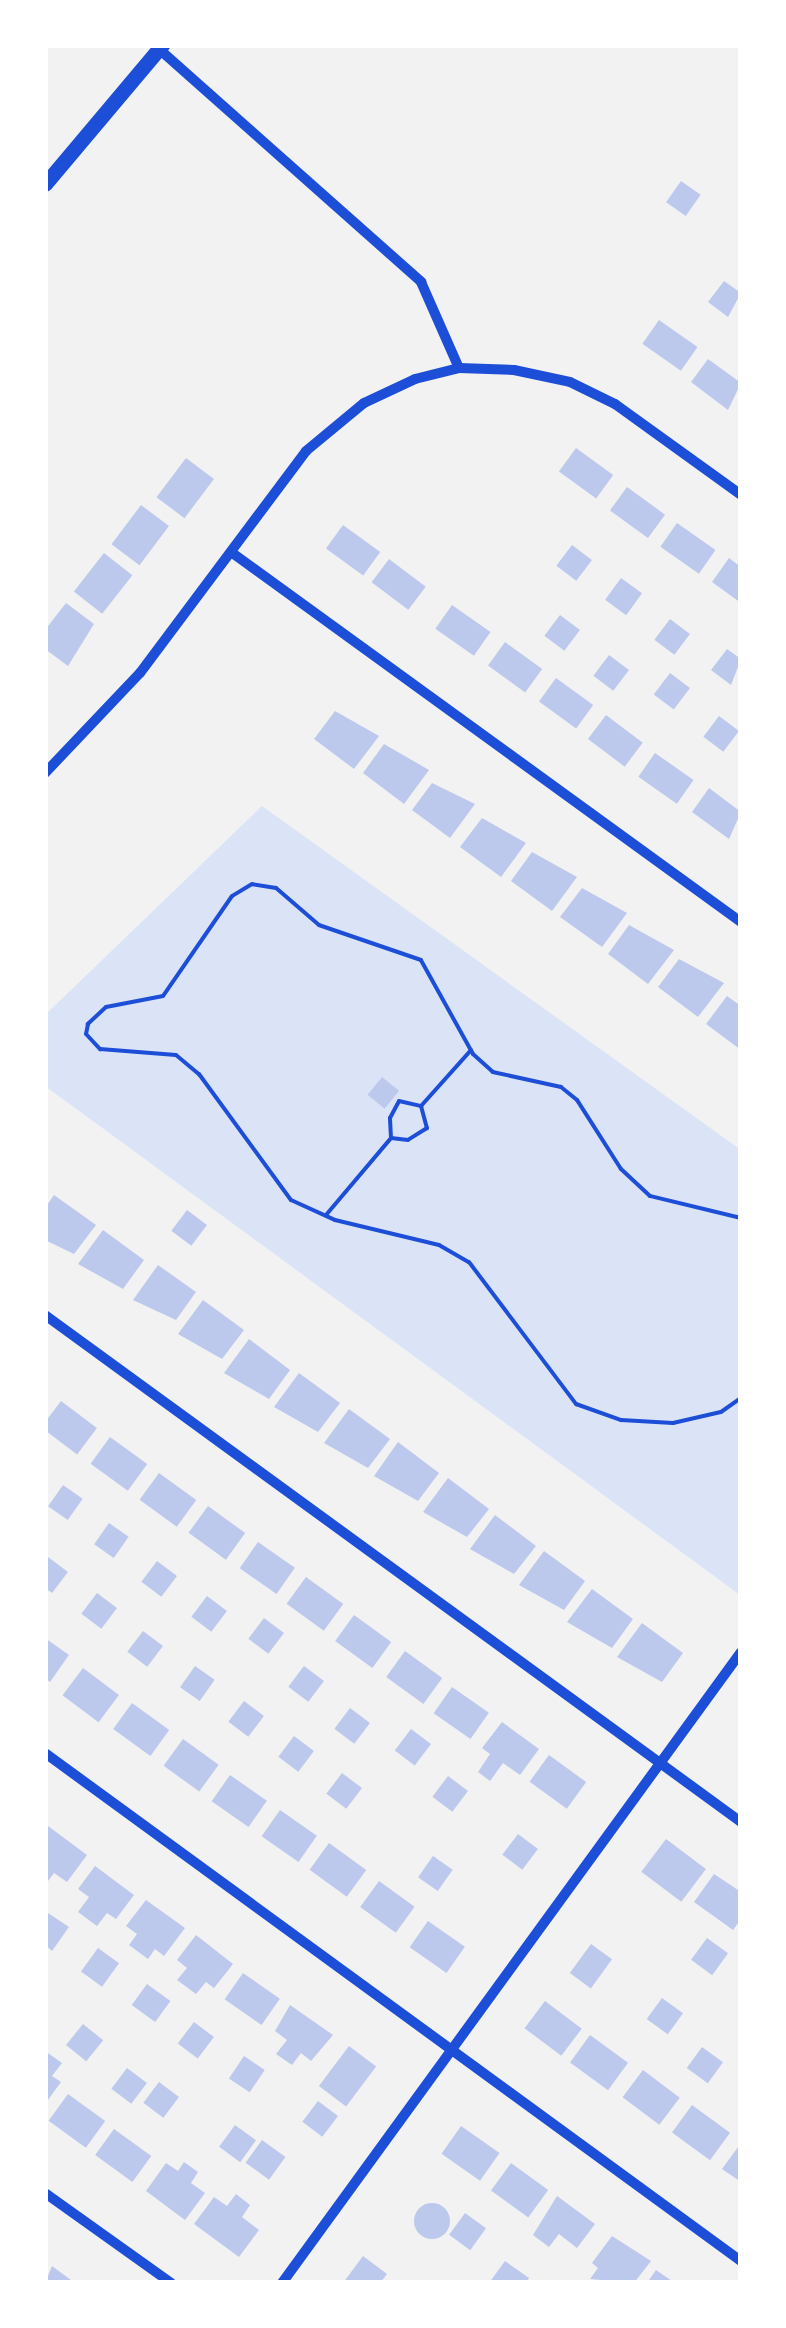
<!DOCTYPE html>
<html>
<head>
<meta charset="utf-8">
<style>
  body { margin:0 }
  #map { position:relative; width:786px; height:2328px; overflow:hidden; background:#f2f2f2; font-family:"Roboto Condensed",sans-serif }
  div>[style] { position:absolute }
  .green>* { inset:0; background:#dbe4f7 }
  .building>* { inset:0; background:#bdc9ec; transform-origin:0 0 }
  .round { border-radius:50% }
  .path>* { height:4px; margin:-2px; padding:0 2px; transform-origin:2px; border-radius:2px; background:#1d4ed8 }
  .minor>* { height:10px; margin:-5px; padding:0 5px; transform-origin:5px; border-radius:5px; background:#1d4ed8 }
  .tertiary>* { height:15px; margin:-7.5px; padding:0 7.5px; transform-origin:7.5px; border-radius:7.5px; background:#1d4ed8 }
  span { translate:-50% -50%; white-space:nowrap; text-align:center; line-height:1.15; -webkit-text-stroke:10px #fff; paint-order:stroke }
  .frame { position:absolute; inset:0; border:48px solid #fff; pointer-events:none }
</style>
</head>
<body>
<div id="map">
  <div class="green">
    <div style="clip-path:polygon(262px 806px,741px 1150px,740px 1595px,45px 1086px,45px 1015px)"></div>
  </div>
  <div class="building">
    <div style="left:681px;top:181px;width:24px;height:26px;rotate:35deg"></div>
    <div style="clip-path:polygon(724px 281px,741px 293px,728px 317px,708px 302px)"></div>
    <div style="left:659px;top:320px;width:47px;height:29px;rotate:35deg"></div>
    <div style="clip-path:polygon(708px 359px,741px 383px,728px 410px,691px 382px)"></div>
    <div style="left:576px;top:448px;width:46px;height:29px;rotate:36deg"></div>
    <div style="left:186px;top:458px;width:35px;height:49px;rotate:37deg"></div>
    <div style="left:627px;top:487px;width:47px;height:29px;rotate:36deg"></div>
    <div style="left:141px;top:505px;width:35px;height:49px;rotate:37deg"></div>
    <div style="left:677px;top:523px;width:47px;height:29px;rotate:35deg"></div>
    <div style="left:343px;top:525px;width:46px;height:29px;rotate:36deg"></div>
    <div style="left:572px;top:545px;width:25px;height:26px;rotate:37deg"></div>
    <div style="left:104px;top:553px;width:36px;height:49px;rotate:38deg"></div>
    <div style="clip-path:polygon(729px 558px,741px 567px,741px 603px,712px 582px)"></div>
    <div style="left:389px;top:559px;width:46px;height:29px;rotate:37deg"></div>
    <div style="left:621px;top:578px;width:26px;height:27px;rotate:36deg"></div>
    <div style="clip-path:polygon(66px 603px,94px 624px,68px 666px,45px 649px,45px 630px)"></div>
    <div style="left:452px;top:605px;width:47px;height:29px;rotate:35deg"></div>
    <div style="left:560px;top:615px;width:25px;height:26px;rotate:37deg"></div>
    <div style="left:670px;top:619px;width:25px;height:26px;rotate:37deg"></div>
    <div style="left:505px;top:642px;width:46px;height:29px;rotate:36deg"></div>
    <div style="clip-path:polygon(727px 649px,741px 659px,731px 685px,711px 670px)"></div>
    <div style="left:609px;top:655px;width:25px;height:26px;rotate:37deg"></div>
    <div style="left:670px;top:673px;width:25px;height:27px;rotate:37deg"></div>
    <div style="left:556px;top:678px;width:46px;height:29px;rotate:36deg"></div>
    <div style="clip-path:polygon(335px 711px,379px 736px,354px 769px,314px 739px)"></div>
    <div style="left:606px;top:715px;width:46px;height:30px;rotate:37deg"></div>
    <div style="left:719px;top:716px;width:25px;height:26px;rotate:37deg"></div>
    <div style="clip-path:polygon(384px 744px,429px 770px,404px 804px,363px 773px)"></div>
    <div style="left:655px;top:753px;width:47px;height:29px;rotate:35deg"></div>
    <div style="clip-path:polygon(432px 783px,475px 804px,450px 838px,412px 810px)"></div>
    <div style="clip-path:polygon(709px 788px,741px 812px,729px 839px,692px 812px)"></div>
    <div style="clip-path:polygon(482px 818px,526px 843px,501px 877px,460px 847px)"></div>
    <div style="clip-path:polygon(532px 852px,577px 877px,552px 911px,511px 881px)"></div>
    <div style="clip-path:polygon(582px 888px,627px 913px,602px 947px,560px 917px)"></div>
    <div style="clip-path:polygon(629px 925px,674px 950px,648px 984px,608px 954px)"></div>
    <div style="clip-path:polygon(679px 959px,724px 983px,698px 1017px,658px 987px)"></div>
    <div style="clip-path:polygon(727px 996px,741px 1006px,741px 1050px,706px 1024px)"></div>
    <div style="left:382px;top:1077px;width:22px;height:23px;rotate:39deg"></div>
    <div style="clip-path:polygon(54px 1195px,96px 1225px,74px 1254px,45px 1240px,45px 1208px)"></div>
    <div style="left:187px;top:1210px;width:25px;height:26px;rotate:37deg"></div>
    <div style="clip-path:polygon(103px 1230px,144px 1260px,123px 1289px,78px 1264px)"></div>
    <div style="clip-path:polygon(158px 1265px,196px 1292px,176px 1320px,133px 1300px)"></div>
    <div style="clip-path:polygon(203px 1300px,244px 1330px,222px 1359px,178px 1334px)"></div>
    <div style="clip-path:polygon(249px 1339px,290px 1370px,269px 1399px,224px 1373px)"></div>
    <div style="clip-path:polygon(299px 1373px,340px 1403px,318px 1432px,274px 1407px)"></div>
    <div style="left:61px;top:1401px;width:45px;height:33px;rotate:37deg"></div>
    <div style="clip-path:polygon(349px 1409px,390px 1439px,368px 1468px,324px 1443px)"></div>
    <div style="left:110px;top:1437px;width:46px;height:33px;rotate:36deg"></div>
    <div style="clip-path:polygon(398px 1442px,439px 1473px,418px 1501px,374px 1476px)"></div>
    <div style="left:159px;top:1473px;width:46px;height:33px;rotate:36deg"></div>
    <div style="clip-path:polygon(448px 1478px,489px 1509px,467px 1537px,423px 1512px)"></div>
    <div style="left:63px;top:1485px;width:24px;height:26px;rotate:35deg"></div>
    <div style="left:208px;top:1506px;width:46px;height:33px;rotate:36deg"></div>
    <div style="clip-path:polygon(495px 1515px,536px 1546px,514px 1574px,470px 1549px)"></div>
    <div style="left:109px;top:1523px;width:24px;height:26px;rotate:35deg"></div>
    <div style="left:258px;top:1542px;width:45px;height:32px;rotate:35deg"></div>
    <div style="clip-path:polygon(544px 1551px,585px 1581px,564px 1610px,519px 1585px)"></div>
    <div style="clip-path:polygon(48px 1557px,68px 1572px,52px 1593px,45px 1588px)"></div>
    <div style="left:157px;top:1561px;width:25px;height:26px;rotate:37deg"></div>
    <div style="left:306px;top:1577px;width:46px;height:33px;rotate:36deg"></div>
    <div style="clip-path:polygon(592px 1589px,633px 1619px,612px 1648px,567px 1622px)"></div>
    <div style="left:97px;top:1593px;width:25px;height:26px;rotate:37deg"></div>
    <div style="left:207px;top:1596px;width:25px;height:26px;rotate:37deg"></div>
    <div style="left:354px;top:1615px;width:46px;height:32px;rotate:36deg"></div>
    <div style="left:264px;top:1618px;width:25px;height:26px;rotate:37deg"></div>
    <div style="clip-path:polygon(642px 1623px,683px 1653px,662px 1682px,617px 1657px)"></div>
    <div style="left:143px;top:1631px;width:25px;height:26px;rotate:37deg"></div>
    <div style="clip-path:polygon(45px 1638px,69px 1655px,50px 1682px,45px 1678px)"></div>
    <div style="left:405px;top:1651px;width:46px;height:32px;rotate:36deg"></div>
    <div style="left:195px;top:1666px;width:24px;height:26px;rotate:35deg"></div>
    <div style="left:304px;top:1666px;width:25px;height:26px;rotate:37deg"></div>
    <div style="left:83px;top:1668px;width:45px;height:34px;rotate:37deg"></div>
    <div style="left:452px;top:1687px;width:45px;height:32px;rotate:35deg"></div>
    <div style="left:244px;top:1701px;width:25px;height:26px;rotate:37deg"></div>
    <div style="left:132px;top:1703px;width:46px;height:32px;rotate:36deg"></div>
    <div style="left:350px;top:1708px;width:25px;height:26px;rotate:37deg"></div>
    <div style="clip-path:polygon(502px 1722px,539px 1749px,520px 1775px,503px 1763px,490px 1781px,478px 1772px,490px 1754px,482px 1748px)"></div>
    <div style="left:411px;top:1729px;width:25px;height:27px;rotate:37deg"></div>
    <div style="left:294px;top:1736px;width:25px;height:26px;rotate:37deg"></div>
    <div style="left:183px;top:1739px;width:44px;height:33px;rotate:36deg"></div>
    <div style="left:549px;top:1755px;width:46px;height:33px;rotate:36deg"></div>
    <div style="left:342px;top:1773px;width:25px;height:26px;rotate:37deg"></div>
    <div style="left:230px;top:1775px;width:45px;height:32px;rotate:35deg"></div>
    <div style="left:448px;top:1776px;width:25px;height:26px;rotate:37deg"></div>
    <div style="left:280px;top:1810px;width:45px;height:32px;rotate:35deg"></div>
    <div style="clip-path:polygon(48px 1826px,87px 1855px,67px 1882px,54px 1873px,45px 1885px)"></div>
    <div style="left:518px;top:1834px;width:25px;height:26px;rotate:37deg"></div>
    <div style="left:666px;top:1839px;width:50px;height:41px;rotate:37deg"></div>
    <div style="left:329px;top:1843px;width:46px;height:33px;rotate:36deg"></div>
    <div style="left:433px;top:1856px;width:24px;height:26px;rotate:35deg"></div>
    <div style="clip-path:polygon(95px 1866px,134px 1895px,116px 1919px,107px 1913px,97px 1926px,78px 1912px,89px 1897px,78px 1889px)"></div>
    <div style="clip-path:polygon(714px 1874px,741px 1892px,741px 1919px,733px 1930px,694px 1902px)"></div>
    <div style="left:379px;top:1881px;width:44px;height:32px;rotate:36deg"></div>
    <div style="clip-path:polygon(146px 1900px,185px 1928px,164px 1956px,155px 1949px,148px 1959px,129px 1945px,137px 1934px,126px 1926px)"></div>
    <div style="clip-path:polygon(48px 1913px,69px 1927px,52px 1951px,45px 1945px)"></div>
    <div style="left:428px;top:1921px;width:45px;height:32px;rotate:35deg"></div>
    <div style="clip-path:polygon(196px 1935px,233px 1964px,214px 1988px,206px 1982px,196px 1994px,177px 1980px,187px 1968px,177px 1960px)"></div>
    <div style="left:707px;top:1938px;width:26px;height:27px;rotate:36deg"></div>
    <div style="left:591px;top:1944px;width:26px;height:36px;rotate:36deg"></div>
    <div style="left:98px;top:1948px;width:26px;height:29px;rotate:36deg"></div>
    <div style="left:243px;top:1973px;width:45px;height:32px;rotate:35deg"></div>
    <div style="left:147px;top:1984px;width:29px;height:26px;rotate:36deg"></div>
    <div style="left:662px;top:1998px;width:26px;height:26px;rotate:36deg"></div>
    <div style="left:545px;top:2001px;width:46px;height:34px;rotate:37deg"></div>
    <div style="clip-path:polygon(290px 2005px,333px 2035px,311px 2061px,301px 2053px,292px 2065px,276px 2054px,287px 2040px,275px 2031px)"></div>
    <div style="left:194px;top:2022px;width:25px;height:27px;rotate:37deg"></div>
    <div style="left:83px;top:2024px;width:26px;height:27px;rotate:39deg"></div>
    <div style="left:590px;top:2035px;width:47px;height:34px;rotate:36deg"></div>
    <div style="left:349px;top:2046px;width:34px;height:50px;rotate:37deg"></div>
    <div style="left:702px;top:2047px;width:26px;height:26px;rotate:36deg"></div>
    <div style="clip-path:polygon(45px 2051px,62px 2063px,52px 2076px,61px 2082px,45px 2104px)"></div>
    <div style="left:244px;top:2056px;width:25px;height:27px;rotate:34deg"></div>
    <div style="left:127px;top:2068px;width:25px;height:26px;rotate:37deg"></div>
    <div style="left:643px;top:2070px;width:46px;height:34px;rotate:37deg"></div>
    <div style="left:159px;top:2082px;width:25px;height:26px;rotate:37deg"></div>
    <div style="left:68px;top:2094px;width:46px;height:33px;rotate:36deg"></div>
    <div style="left:318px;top:2101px;width:25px;height:26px;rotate:37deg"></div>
    <div style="left:692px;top:2105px;width:47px;height:34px;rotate:36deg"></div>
    <div style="left:235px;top:2125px;width:26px;height:27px;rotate:36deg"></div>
    <div style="left:461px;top:2126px;width:47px;height:34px;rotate:35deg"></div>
    <div style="left:114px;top:2129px;width:46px;height:32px;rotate:36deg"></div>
    <div style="left:262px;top:2140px;width:29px;height:28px;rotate:36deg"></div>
    <div style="clip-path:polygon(741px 2143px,741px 2182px,722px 2169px)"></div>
    <div style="clip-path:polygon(184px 2162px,198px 2172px,191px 2183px,205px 2193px,185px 2220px,146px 2191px,166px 2163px,178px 2171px)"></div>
    <div style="left:511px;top:2163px;width:46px;height:34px;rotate:36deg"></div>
    <div style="clip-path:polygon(236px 2194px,250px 2205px,242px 2217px,259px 2230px,239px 2257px,194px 2224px,214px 2197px,227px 2206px)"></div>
    <div style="clip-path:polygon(557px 2196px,595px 2224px,577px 2248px,559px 2234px,549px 2247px,533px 2235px)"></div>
    <div class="round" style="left:414px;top:2203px;width:36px;height:36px"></div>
    <div style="left:465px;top:2213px;width:26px;height:27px;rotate:36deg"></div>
    <div style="clip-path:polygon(612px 2236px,651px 2261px,634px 2283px,590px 2279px,598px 2268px,592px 2263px)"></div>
    <div style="clip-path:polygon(363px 2256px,387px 2274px,380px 2283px,343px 2283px)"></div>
    <div style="clip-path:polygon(505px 2261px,529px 2278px,526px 2283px,489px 2283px)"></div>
    <div style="clip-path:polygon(52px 2266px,75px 2283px,45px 2283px)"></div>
    <div style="clip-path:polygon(656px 2270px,675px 2283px,647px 2283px)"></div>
  </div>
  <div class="path">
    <div style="left:421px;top:1106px;width:75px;rotate:-48.2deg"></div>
    <div style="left:326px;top:1215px;width:101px;rotate:-49.8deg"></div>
    <div style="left:391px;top:1138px;width:20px;rotate:-93deg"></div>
    <div style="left:390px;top:1118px;width:19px;rotate:-62deg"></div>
    <div style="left:399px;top:1101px;width:23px;rotate:13deg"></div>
    <div style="left:421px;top:1106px;width:23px;rotate:75deg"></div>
    <div style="left:427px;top:1128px;width:22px;rotate:148deg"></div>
    <div style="left:408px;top:1140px;width:17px;rotate:-173deg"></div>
    <div style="left:741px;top:1218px;width:94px;rotate:-166.4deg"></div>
    <div style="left:650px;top:1196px;width:40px;rotate:-137deg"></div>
    <div style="left:621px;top:1169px;width:82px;rotate:-122.5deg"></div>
    <div style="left:577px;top:1100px;width:21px;rotate:-141deg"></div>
    <div style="left:561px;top:1087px;width:70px;rotate:-167.6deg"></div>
    <div style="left:493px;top:1072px;width:27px;rotate:-138deg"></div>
    <div style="left:473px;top:1054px;width:107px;rotate:-119deg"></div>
    <div style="left:421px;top:960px;width:108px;rotate:-161.1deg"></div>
    <div style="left:319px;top:925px;width:57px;rotate:-139.3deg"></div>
    <div style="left:276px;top:888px;width:24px;rotate:-171deg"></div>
    <div style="left:252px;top:884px;width:23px;rotate:149deg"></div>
    <div style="left:232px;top:896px;width:121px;rotate:124.6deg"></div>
    <div style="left:163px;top:996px;width:58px;rotate:169.1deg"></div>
    <div style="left:106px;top:1007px;width:25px;rotate:137deg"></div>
    <div style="left:88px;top:1024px;width:10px;rotate:101deg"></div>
    <div style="left:86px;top:1034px;width:21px;rotate:47deg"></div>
    <div style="left:100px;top:1049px;width:76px;rotate:4.5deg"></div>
    <div style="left:176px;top:1055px;width:30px;rotate:40deg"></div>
    <div style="left:199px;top:1074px;width:156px;rotate:53.9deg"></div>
    <div style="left:291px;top:1200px;width:48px;rotate:24.4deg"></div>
    <div style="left:335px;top:1220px;width:107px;rotate:13.5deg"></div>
    <div style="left:439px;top:1245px;width:34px;rotate:30deg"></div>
    <div style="left:469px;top:1262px;width:178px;rotate:53deg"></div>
    <div style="left:576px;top:1404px;width:48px;rotate:19.6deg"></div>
    <div style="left:621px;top:1420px;width:52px;rotate:3.3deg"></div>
    <div style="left:673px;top:1423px;width:49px;rotate:-12.9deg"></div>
    <div style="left:721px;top:1412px;width:24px;rotate:-35deg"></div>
  </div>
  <div class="minor">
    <div style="left:159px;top:49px;width:351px;rotate:41.6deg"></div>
    <div style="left:421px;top:282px;width:94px;rotate:66.2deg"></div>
    <div style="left:231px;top:552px;width:630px;rotate:35.96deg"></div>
    <div style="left:45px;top:773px;width:138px;rotate:-46.5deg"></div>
    <div style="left:140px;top:673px;width:277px;rotate:-53.2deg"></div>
    <div style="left:306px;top:451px;width:75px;rotate:-39.6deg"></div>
    <div style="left:364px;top:403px;width:56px;rotate:-25.2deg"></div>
    <div style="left:415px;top:379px;width:45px;rotate:-14deg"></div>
    <div style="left:459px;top:368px;width:55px;rotate:2.1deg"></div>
    <div style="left:514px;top:370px;width:57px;rotate:12.1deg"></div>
    <div style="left:570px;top:382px;width:50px;rotate:26.1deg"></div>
    <div style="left:615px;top:404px;width:155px;rotate:35.8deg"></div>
    <div style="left:45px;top:1315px;width:861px;rotate:36.07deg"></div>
    <div style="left:45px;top:1753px;width:862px;rotate:36.13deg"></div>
    <div style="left:45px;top:2193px;width:155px;rotate:35.5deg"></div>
    <div style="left:282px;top:2283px;width:780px;rotate:-53.97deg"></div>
  </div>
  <div class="tertiary">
    <div style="left:45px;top:184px;width:182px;rotate:-49.9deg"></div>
  </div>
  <div class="frame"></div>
</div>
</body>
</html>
